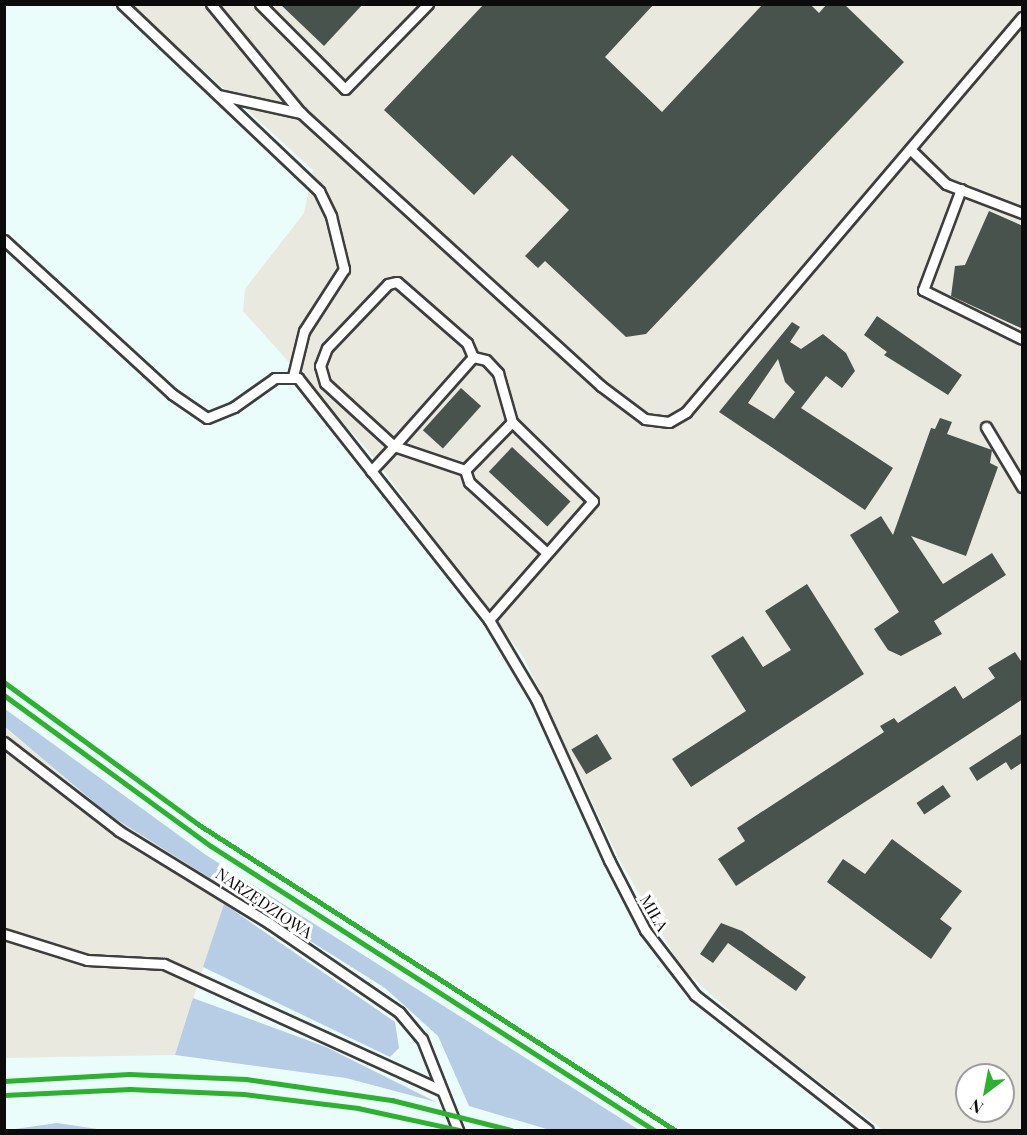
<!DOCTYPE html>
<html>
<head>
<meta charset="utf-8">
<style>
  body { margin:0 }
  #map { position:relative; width:1027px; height:1135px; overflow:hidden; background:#eafdfb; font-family:"Playfair Display",serif }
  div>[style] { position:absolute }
  .industrial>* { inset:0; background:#e9e9df }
  .green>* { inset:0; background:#b7cce5 }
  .building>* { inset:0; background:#48534d; transform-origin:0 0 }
  .roads { filter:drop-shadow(2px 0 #3e3e3e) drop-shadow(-2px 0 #3e3e3e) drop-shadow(0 2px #3e3e3e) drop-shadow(0 -2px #3e3e3e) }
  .lane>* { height:9px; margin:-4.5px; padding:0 4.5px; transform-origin:4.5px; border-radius:4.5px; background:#fff }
  .rail>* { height:4.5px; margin:-2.25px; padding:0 2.25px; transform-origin:2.25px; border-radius:2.25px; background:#2eb030 }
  span { translate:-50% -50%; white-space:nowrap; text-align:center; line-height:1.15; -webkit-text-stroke:6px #fff; paint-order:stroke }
  .street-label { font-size:16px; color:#0b0b0b }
  .frame { position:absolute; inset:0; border:6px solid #0b0b0b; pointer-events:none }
  .north { position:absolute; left:955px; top:1063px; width:60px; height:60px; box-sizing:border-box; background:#fff; border:2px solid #9d9d9d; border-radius:50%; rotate:212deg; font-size:16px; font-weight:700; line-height:24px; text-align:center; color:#0b0b0b }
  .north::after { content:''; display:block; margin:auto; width:21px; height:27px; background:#2eb030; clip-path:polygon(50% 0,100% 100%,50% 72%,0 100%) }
</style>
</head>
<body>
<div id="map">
  <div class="industrial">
    <div style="clip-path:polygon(evenodd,132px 5px,1022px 5px,1022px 1130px,883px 1130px,747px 1027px,681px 967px,618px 857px,524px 658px,371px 454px,243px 311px,245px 289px,304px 213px,313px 170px,132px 5px,967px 1075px,1003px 1075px,1003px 1111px,967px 1111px,967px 1075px)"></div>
    <div style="clip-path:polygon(4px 727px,108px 814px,229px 888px,175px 1055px,5px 1058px)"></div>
  </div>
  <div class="green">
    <div style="clip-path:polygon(5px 709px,206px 855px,639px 1130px,550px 1130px,469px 1106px,438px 1036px,385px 988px,108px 814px,5px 727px)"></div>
    <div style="clip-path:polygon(224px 904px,395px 1022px,399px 1048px,390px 1057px,203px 967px)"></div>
    <div style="clip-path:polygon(193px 998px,326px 1047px,436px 1102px,346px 1078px,175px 1055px)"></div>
    <div style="clip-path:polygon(57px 1123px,104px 1130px,8px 1130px)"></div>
  </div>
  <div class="building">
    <div style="clip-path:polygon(280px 4px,363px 4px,324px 46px)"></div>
    <div style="clip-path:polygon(484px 4px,654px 4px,605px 57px,662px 112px,763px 4px,810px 4px,819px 13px,827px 4px,844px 4px,904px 62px,646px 334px,626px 337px,545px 261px,538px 268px,525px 256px,569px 210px,512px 155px,474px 195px,384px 110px)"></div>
    <div style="clip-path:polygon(989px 211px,1023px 226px,1023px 329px,951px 296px,955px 266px,965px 265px)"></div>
    <div style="clip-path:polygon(877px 316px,962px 375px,948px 395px,884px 355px,887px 352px,864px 335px)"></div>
    <div style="clip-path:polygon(evenodd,792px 322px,800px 327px,790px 342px,801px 349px,823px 334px,846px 353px,855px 371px,842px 388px,826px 376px,801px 408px,893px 468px,865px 510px,719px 412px,792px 322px,778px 359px,785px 382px,795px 392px,774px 419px,748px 403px,778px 359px)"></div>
    <div style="left:461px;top:388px;width:27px;height:57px;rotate:42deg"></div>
    <div style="clip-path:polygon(940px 418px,952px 422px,947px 434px,992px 450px,990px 463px,998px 467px,966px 556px,911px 536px,943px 584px,992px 553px,1006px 575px,934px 621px,942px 634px,901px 656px,888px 650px,874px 629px,899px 612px,850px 535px,881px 516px,893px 535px,931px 428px,935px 429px)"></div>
    <div style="left:512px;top:447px;width:80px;height:34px;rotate:43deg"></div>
    <div style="clip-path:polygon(807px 584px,864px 674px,691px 787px,672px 759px,746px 711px,711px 656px,743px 636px,763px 667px,791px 650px,765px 611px)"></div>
    <div style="clip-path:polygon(1015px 652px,1023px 664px,1023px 699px,736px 886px,718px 859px,745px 841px,737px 828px,884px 732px,880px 726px,894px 718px,898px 723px,955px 686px,963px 699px,995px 678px,988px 668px)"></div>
    <div style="clip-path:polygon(1023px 733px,1023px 762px,1011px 770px,1006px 762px,977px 781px,969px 768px)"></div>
    <div style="left:597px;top:734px;width:29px;height:30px;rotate:59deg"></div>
    <div style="left:943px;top:785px;width:14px;height:32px;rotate:56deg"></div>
    <div style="clip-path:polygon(892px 839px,962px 891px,940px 919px,952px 928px,931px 959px,827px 882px,843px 859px,865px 874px)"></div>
    <div style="clip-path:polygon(721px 923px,742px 931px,806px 977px,796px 991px,728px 943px,713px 963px,700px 954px)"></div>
  </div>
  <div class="roads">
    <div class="lane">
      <div style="left:122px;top:4px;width:272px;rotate:43.5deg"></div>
      <div style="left:319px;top:191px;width:28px;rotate:64deg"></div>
      <div style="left:331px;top:216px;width:55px;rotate:76.2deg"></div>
      <div style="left:344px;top:269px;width:74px;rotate:122.8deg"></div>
      <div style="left:304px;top:331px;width:46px;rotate:103.7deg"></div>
      <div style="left:211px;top:4px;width:141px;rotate:50.5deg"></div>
      <div style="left:301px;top:113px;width:406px;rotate:42.3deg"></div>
      <div style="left:601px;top:386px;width:55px;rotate:36.9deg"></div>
      <div style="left:645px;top:419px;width:24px;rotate:7deg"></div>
      <div style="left:669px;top:422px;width:20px;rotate:-30deg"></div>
      <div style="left:686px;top:412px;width:519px;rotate:-49.61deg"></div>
      <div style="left:260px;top:4px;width:120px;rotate:45deg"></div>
      <div style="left:345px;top:89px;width:119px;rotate:-45.7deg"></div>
      <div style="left:219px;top:95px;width:84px;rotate:12.4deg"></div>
      <div style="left:910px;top:149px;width:50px;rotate:44.2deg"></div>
      <div style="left:946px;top:184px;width:81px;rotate:20.9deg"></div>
      <div style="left:961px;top:189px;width:108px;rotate:110.6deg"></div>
      <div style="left:923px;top:290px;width:110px;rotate:26.3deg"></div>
      <div style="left:4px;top:240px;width:228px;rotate:42.5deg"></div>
      <div style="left:172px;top:394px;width:42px;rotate:34.4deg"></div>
      <div style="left:207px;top:418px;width:29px;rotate:-22deg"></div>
      <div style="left:234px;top:407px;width:50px;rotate:-35.3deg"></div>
      <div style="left:275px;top:378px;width:23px"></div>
      <div style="left:298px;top:378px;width:308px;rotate:51.7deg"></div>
      <div style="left:986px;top:427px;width:70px;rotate:59deg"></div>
      <div style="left:465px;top:470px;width:67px;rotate:-45.6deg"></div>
      <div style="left:371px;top:471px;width:34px;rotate:-47deg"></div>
      <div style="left:394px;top:446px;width:93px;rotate:-137.6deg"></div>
      <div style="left:325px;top:383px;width:18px;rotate:-106deg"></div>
      <div style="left:320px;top:366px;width:19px;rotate:-69deg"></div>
      <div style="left:327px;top:348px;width:88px;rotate:-46.4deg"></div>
      <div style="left:388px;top:284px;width:9px;rotate:-13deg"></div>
      <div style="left:397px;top:282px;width:93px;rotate:41.1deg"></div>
      <div style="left:467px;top:343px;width:15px;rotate:67deg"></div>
      <div style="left:547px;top:553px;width:105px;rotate:-137.7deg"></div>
      <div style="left:469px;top:482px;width:13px;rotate:-108deg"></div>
      <div style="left:465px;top:470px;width:75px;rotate:-161.3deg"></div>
      <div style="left:394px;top:446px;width:119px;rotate:-48.4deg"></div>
      <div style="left:473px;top:357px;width:13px;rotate:13deg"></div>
      <div style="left:486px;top:360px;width:18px;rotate:47deg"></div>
      <div style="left:498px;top:373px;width:51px;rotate:74.1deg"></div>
      <div style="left:512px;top:422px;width:113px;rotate:44.3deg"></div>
      <div style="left:593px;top:501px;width:158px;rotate:131.2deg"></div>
      <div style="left:489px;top:620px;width:92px;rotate:59.3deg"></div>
      <div style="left:536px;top:699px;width:177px;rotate:65.6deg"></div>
      <div style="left:609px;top:860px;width:79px;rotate:62.8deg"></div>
      <div style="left:645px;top:930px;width:82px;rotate:52.4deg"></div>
      <div style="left:695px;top:995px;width:219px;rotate:38deg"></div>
      <div style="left:4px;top:742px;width:145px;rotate:37.7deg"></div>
      <div style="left:119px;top:831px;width:176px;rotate:31.5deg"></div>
      <div style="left:269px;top:923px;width:158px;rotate:34.4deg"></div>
      <div style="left:399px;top:1012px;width:35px;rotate:50deg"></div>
      <div style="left:422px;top:1039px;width:98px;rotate:68.4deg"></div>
      <div style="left:4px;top:934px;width:87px;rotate:17.4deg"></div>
      <div style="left:87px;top:960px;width:77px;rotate:3deg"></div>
      <div style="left:164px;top:964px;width:304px;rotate:24.5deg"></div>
    </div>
  </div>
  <div class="rail">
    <div style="left:4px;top:682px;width:240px;rotate:36.2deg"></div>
    <div style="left:198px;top:824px;width:567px;rotate:32.68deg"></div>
    <div style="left:4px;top:695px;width:256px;rotate:36.1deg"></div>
    <div style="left:211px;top:846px;width:526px;rotate:32.66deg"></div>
    <div style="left:4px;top:1081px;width:125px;rotate:-3.2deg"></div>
    <div style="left:129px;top:1074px;width:117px;rotate:2.4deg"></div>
    <div style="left:246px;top:1079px;width:148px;rotate:8.2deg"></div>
    <div style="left:392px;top:1100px;width:123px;rotate:14.1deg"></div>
    <div style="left:4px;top:1095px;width:126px;rotate:-2.7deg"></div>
    <div style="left:130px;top:1089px;width:114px;rotate:2.5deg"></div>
    <div style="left:244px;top:1094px;width:115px;rotate:7deg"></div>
    <div style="left:358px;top:1108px;width:104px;rotate:12.2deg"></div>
  </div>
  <div class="street-label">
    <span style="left:264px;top:903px;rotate:34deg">NARZĘDZIOWA</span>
    <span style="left:654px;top:913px;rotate:60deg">MIŁA</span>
  </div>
  <div class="frame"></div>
  <div class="north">N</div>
</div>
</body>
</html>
